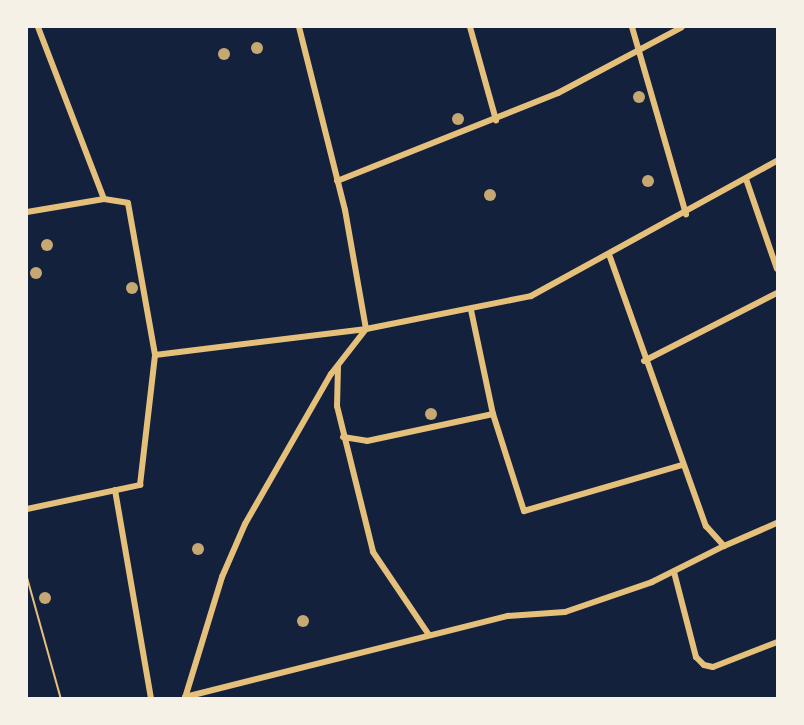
<!DOCTYPE html>
<html>
<head>
<meta charset="utf-8">
<style>
  body { margin:0 }
  #map { position:relative; width:804px; height:725px; overflow:hidden; background:#14213d; font-family:"PT Sans",sans-serif }
  div>[style] { position:absolute }
  .building>* { inset:0; background:#c6a872 }
  .round { border-radius:50% }
  .path>* { height:1.5px; margin:-0.75px; padding:0 0.75px; transform-origin:0.75px; border-radius:0.75px; background:#e5c07b }
  .minor>* { height:6px; margin:-3px; padding:0 3px; transform-origin:3px; border-radius:3px; background:#e5c07b }
  span { translate:-50% -50%; white-space:nowrap; text-align:center; line-height:1.15; -webkit-text-stroke:5px #f6f1e7; paint-order:stroke }
  .frame { position:absolute; inset:0; border:28px solid #f6f1e7; pointer-events:none }
</style>
</head>
<body>
<div id="map">
  <div class="building">
    <div class="round" style="left:251px;top:42px;width:12px;height:12px"></div>
    <div class="round" style="left:218px;top:48px;width:12px;height:12px"></div>
    <div class="round" style="left:633px;top:91px;width:12px;height:12px"></div>
    <div class="round" style="left:452px;top:113px;width:12px;height:12px"></div>
    <div class="round" style="left:642px;top:175px;width:12px;height:12px"></div>
    <div class="round" style="left:484px;top:189px;width:12px;height:12px"></div>
    <div class="round" style="left:41px;top:239px;width:12px;height:12px"></div>
    <div class="round" style="left:30px;top:267px;width:12px;height:12px"></div>
    <div class="round" style="left:126px;top:282px;width:12px;height:12px"></div>
    <div class="round" style="left:425px;top:408px;width:12px;height:12px"></div>
    <div class="round" style="left:192px;top:543px;width:12px;height:12px"></div>
    <div class="round" style="left:39px;top:592px;width:12px;height:12px"></div>
    <div class="round" style="left:297px;top:615px;width:12px;height:12px"></div>
  </div>
  <div class="path">
    <div style="left:27px;top:576px;width:127px;rotate:74.4deg"></div>
  </div>
  <div class="minor">
    <div style="left:470px;top:27px;width:97px;rotate:74.4deg"></div>
    <div style="left:632px;top:27px;width:195px;rotate:73.9deg"></div>
    <div style="left:746px;top:179px;width:95px;rotate:71deg"></div>
    <div style="left:337px;top:181px;width:238px;rotate:-21.7deg"></div>
    <div style="left:558px;top:93px;width:140px;rotate:-28deg"></div>
    <div style="left:104px;top:199px;width:24px;rotate:9deg"></div>
    <div style="left:128px;top:203px;width:154px;rotate:79.9deg"></div>
    <div style="left:155px;top:355px;width:213px;rotate:-7deg"></div>
    <div style="left:366px;top:329px;width:168px;rotate:-11.3deg"></div>
    <div style="left:531px;top:296px;width:281px;rotate:-28.8deg"></div>
    <div style="left:27px;top:212px;width:78px;rotate:-9.6deg"></div>
    <div style="left:104px;top:199px;width:184px;rotate:-111deg"></div>
    <div style="left:610px;top:257px;width:286px;rotate:70.4deg"></div>
    <div style="left:706px;top:526px;width:27px;rotate:48deg"></div>
    <div style="left:724px;top:546px;width:58px;rotate:-23.5deg"></div>
    <div style="left:471px;top:310px;width:106px;rotate:78.1deg"></div>
    <div style="left:493px;top:414px;width:102px;rotate:72.3deg"></div>
    <div style="left:524px;top:511px;width:165px;rotate:-16.2deg"></div>
    <div style="left:644px;top:361px;width:149px;rotate:-27.1deg"></div>
    <div style="left:338px;top:366px;width:40px;rotate:91.4deg"></div>
    <div style="left:337px;top:406px;width:150px;rotate:76.1deg"></div>
    <div style="left:373px;top:552px;width:100px;rotate:56deg"></div>
    <div style="left:343px;top:437px;width:24px;rotate:9deg"></div>
    <div style="left:367px;top:441px;width:129px;rotate:-12.1deg"></div>
    <div style="left:115px;top:490px;width:211px;rotate:80.2deg"></div>
    <div style="left:27px;top:509px;width:116px;rotate:-12deg"></div>
    <div style="left:140px;top:485px;width:131px;rotate:-83.4deg"></div>
    <div style="left:674px;top:572px;width:88px;rotate:75.5deg"></div>
    <div style="left:696px;top:657px;width:11px;rotate:45deg"></div>
    <div style="left:704px;top:665px;width:9px;rotate:13deg"></div>
    <div style="left:713px;top:667px;width:69px;rotate:-21.3deg"></div>
    <div style="left:185px;top:697px;width:333px;rotate:-14.1deg"></div>
    <div style="left:508px;top:616px;width:57px;rotate:-4deg"></div>
    <div style="left:565px;top:612px;width:92px;rotate:-19deg"></div>
    <div style="left:652px;top:582px;width:80px;rotate:-26.6deg"></div>
    <div style="left:185px;top:698px;width:127px;rotate:-73deg"></div>
    <div style="left:222px;top:577px;width:58px;rotate:-66.5deg"></div>
    <div style="left:245px;top:524px;width:173px;rotate:-60.2deg"></div>
    <div style="left:331px;top:374px;width:57px;rotate:-52.1deg"></div>
    <div style="left:366px;top:329px;width:121px;rotate:-100deg"></div>
    <div style="left:345px;top:210px;width:189px;rotate:-104.1deg"></div>
  </div>
  <div class="frame"></div>
</div>
</body>
</html>
